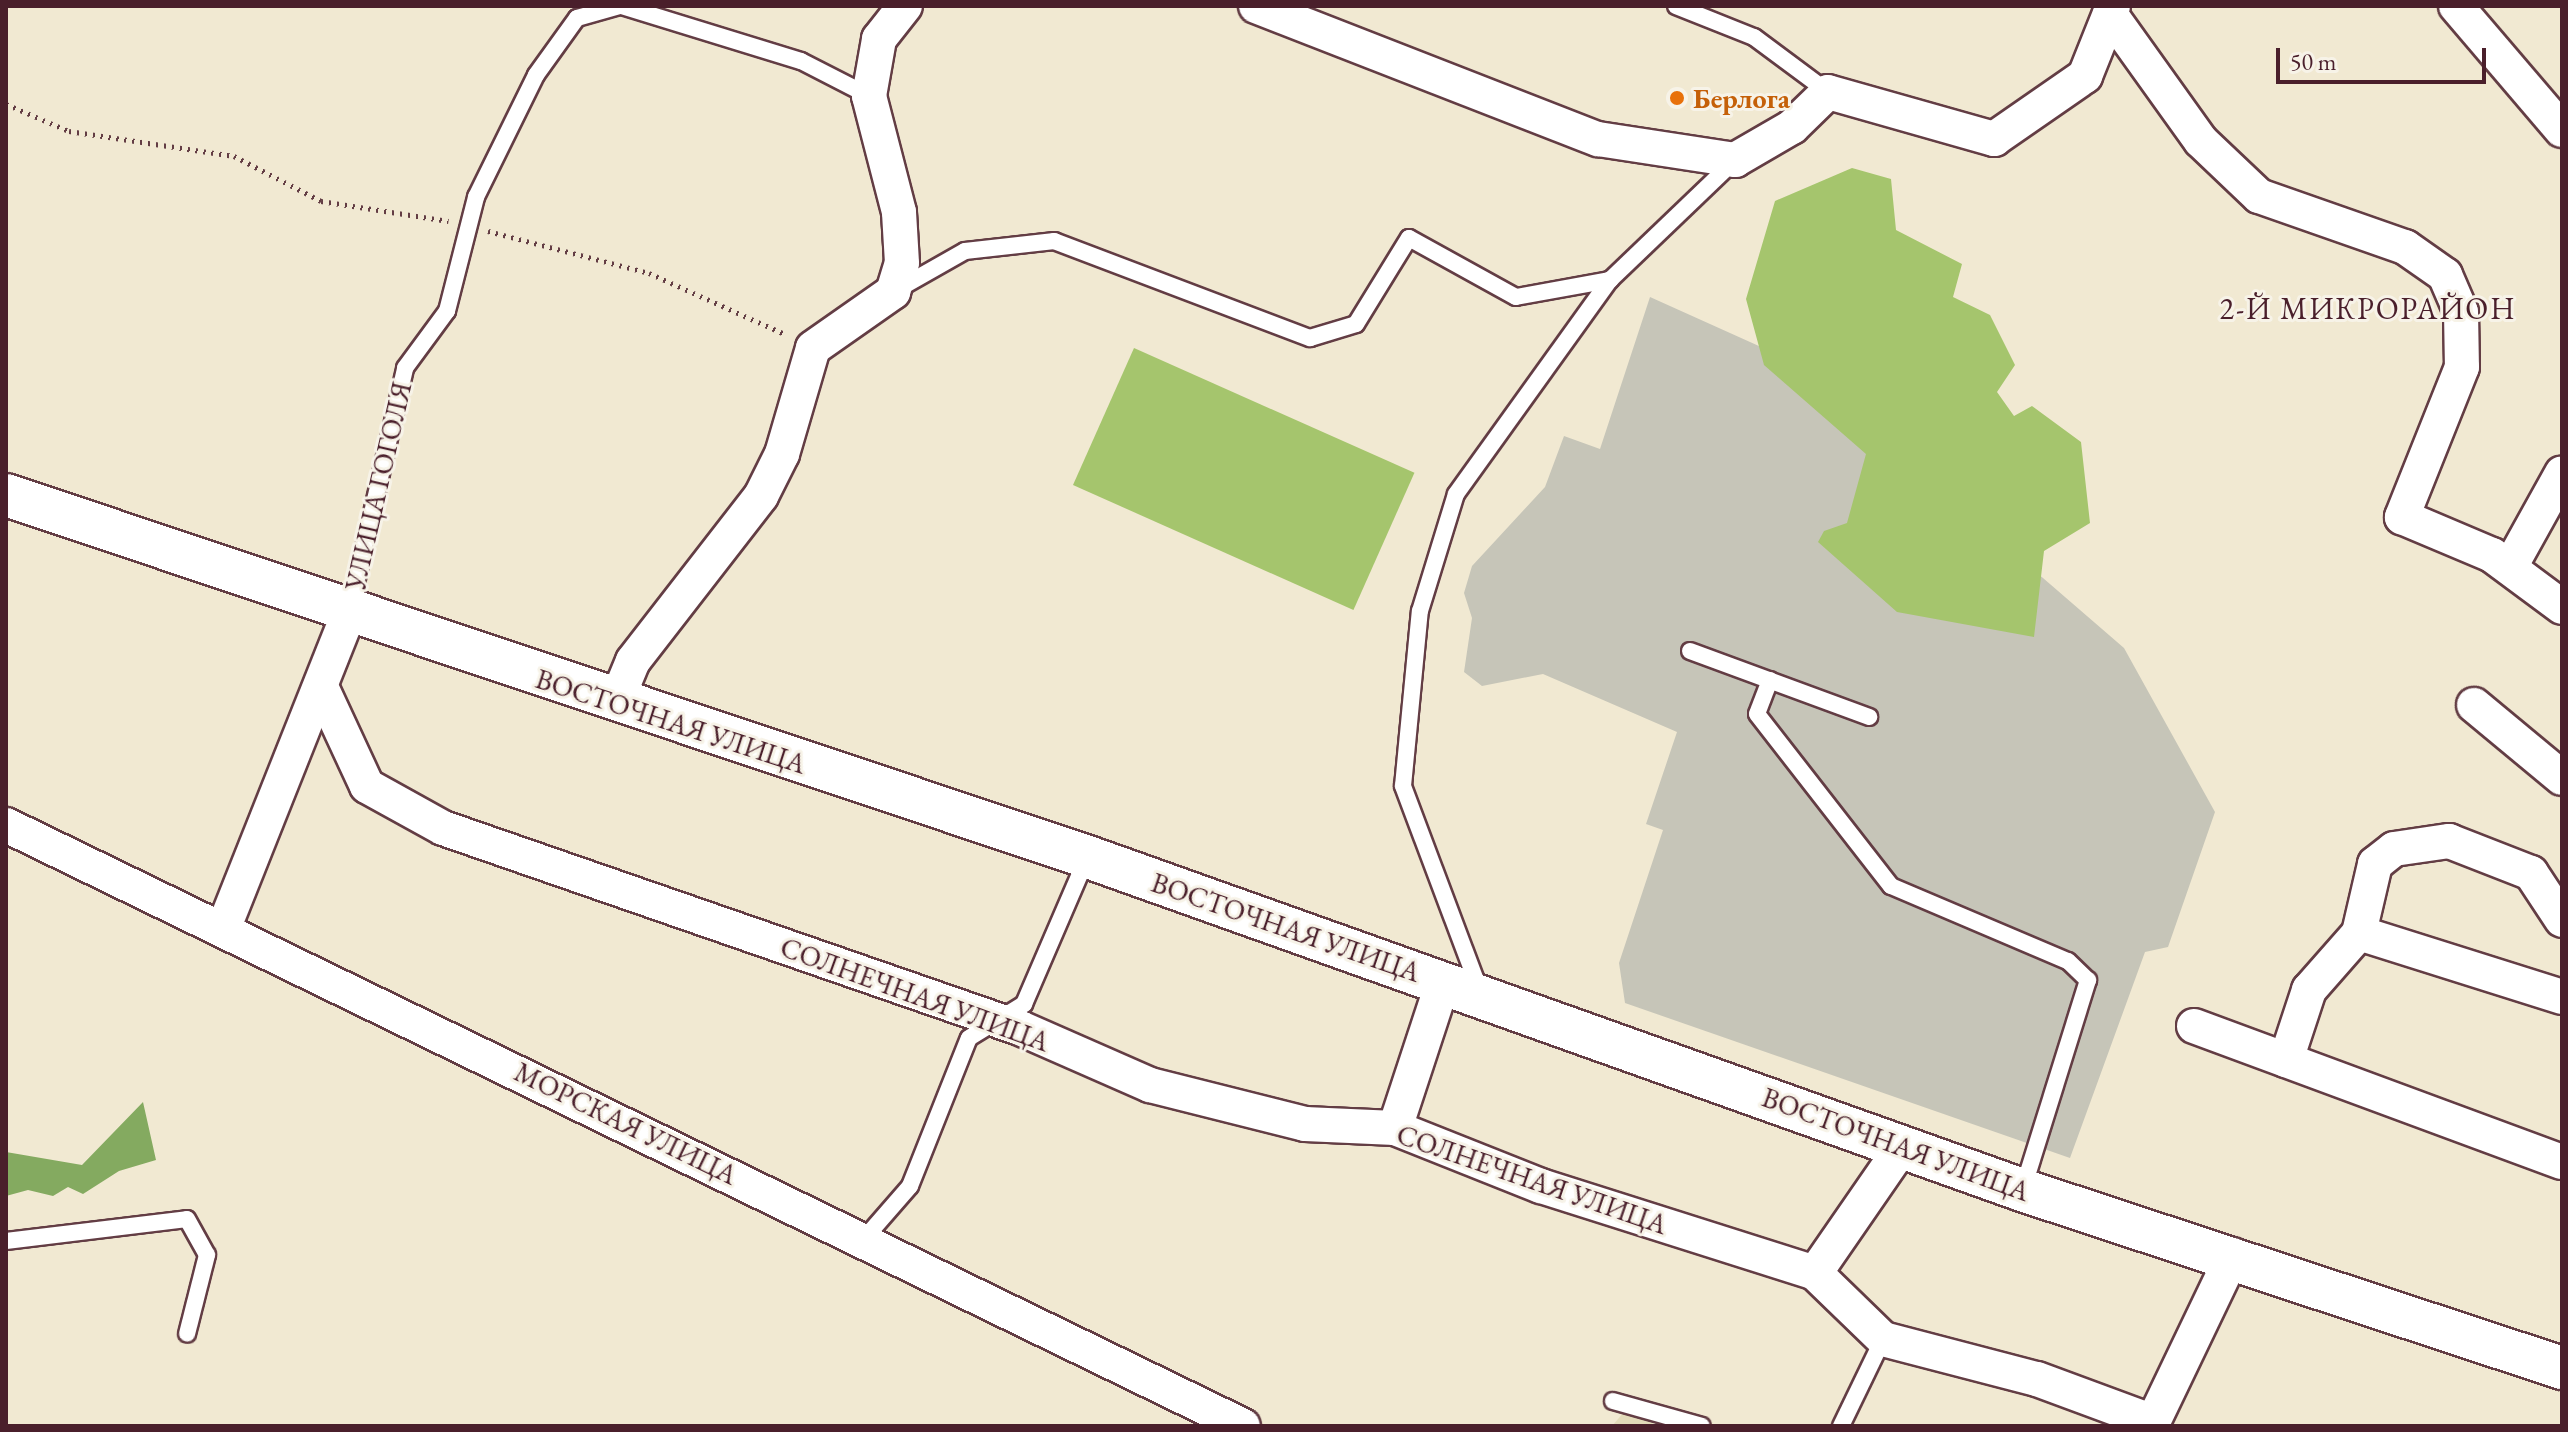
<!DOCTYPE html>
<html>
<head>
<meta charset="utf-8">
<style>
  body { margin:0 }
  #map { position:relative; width:2568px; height:1432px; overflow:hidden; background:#f1e9d2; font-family:"EB Garamond",serif }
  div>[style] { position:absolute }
  .built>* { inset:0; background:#e3dbba }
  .industrial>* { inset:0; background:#c6c5b8 }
  .green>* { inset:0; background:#a5c56d; transform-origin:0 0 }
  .forest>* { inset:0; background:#84aa60 }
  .path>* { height:5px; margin-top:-2.5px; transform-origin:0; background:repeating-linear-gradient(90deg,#633d44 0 2px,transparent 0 8px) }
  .roads { filter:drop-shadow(2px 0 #633d44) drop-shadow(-2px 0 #633d44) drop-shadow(0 2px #633d44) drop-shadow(0 -2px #633d44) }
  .service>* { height:16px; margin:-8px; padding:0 8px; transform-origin:8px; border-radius:8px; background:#fff }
  .minor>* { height:34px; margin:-17px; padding:0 17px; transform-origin:17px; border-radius:17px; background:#fff }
  .tertiary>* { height:42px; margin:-21px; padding:0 21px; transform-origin:21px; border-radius:21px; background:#fff }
  .dots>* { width:22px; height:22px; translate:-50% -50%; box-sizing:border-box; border:4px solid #f7f3e8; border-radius:50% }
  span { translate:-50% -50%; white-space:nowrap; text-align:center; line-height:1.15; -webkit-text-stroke:6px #f7f3e8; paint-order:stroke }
  .food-label { font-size:28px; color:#c56008; font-weight:700 }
  .left { translate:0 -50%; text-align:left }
  .street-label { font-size:28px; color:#4a1f2b }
  .neighbourhood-label { font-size:30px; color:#4a1f2b; letter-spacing:2px }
  .frame { position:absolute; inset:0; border:8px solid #4a1f2b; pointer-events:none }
  .scale { position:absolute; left:2276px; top:48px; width:210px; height:36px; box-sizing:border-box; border:4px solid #4a1f2b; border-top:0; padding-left:10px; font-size:24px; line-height:28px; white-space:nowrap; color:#4a1f2b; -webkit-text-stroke:6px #f7f3e8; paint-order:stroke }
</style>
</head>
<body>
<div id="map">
  <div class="built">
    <div style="clip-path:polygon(1624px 1412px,1659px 1426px,1612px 1426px)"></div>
  </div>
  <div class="industrial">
    <div style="clip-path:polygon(1650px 297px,1792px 361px,2124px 648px,2215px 812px,2168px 947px,2145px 952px,2070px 1158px,1625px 1003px,1619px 963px,1663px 830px,1646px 824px,1677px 732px,1543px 674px,1482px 686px,1464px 672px,1472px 618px,1464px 593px,1472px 566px,1545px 487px,1564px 436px,1600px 449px)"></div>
  </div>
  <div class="green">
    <div style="clip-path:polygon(1852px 168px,1891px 179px,1896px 230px,1962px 264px,1953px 297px,1990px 315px,2015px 365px,1997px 392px,2014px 416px,2032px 406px,2081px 442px,2090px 523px,2044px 551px,2034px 637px,1897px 612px,1818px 542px,1824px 531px,1847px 523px,1866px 454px,1764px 365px,1746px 299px,1775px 201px)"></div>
    <div style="left:1134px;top:348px;width:307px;height:150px;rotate:24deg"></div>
  </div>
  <div class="forest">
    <div style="clip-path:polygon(143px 1102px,156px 1160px,119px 1171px,83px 1194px,68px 1187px,53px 1196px,28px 1190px,6px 1196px,6px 1152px,82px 1165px)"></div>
  </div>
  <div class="path">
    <div style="left:6px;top:104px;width:69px;rotate:23.2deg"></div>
    <div style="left:69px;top:131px;width:167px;rotate:8.6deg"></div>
    <div style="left:234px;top:156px;width:98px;rotate:27.3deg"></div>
    <div style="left:321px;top:201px;width:129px;rotate:8.9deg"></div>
    <div style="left:488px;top:231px;width:166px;rotate:14.6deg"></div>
    <div style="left:649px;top:273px;width:151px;rotate:24.2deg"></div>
  </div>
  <div class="roads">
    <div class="service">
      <div style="left:622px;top:6px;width:187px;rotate:17.1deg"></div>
      <div style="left:801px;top:61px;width:76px;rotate:27.2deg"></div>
      <div style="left:1676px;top:6px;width:84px;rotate:21.7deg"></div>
      <div style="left:1754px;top:37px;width:92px;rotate:36.6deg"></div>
      <div style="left:898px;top:289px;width:77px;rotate:-29.6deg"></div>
      <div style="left:965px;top:251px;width:90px;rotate:-6.4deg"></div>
      <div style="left:1054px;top:241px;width:274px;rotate:20.8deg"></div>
      <div style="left:1310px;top:338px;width:48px;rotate:-16.9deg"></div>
      <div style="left:1356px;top:324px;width:101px;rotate:-58.4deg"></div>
      <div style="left:1409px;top:238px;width:122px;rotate:28.9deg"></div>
      <div style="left:1516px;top:297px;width:96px;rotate:-10.3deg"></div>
      <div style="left:350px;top:609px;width:247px;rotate:-77.1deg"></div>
      <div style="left:405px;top:368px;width:71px;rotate:-53.6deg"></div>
      <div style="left:447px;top:311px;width:118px;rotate:-75.7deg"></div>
      <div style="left:476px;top:197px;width:136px;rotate:-63.8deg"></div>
      <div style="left:536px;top:75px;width:70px;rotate:-54.3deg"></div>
      <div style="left:577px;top:18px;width:45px;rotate:-15.6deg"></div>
      <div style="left:1690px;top:651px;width:191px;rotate:20.2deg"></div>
      <div style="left:1770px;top:680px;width:36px;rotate:111deg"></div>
      <div style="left:1757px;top:714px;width:218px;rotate:52.1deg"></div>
      <div style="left:1891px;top:886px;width:192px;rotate:23deg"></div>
      <div style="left:2068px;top:961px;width:28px;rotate:44deg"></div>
      <div style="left:2088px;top:980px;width:219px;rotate:107.3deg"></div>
      <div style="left:1480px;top:991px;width:219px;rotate:-110.6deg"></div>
      <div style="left:1403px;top:786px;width:176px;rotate:-84.5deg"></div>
      <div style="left:1420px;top:611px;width:122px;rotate:-72.9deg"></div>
      <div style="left:1456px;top:494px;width:264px;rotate:-54.3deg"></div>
      <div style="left:1610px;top:280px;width:172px;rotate:-43.8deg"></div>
      <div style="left:864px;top:1239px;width:70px;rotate:-49deg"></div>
      <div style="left:910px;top:1186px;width:159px;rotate:-68.3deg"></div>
      <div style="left:969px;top:1038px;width:65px;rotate:-31.7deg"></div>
      <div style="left:1024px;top:1004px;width:159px;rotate:-66.7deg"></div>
      <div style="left:6px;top:1241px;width:182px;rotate:-6.9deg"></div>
      <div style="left:187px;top:1219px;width:41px;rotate:60.9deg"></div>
      <div style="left:207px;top:1255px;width:81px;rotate:104.2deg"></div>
      <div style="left:1613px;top:1401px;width:92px;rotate:15.7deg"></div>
      <div style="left:1841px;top:1426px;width:97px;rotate:-64.2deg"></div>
    </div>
    <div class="minor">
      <div style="left:1256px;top:6px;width:367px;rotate:21.3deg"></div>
      <div style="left:1598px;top:139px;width:139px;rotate:8.7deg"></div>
      <div style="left:1735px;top:160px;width:66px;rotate:-30.1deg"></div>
      <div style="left:1792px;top:127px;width:50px;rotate:-44.2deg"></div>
      <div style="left:1828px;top:92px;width:173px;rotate:15.8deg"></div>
      <div style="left:1994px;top:139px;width:111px;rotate:-34.7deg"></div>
      <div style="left:2085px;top:76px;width:75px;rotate:-68.2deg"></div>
      <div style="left:2456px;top:6px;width:163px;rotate:49.5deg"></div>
      <div style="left:2110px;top:14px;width:156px;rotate:54.4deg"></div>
      <div style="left:2201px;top:141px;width:80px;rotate:43.5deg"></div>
      <div style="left:2259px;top:196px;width:155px;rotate:19.3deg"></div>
      <div style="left:2405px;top:247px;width:49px;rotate:35deg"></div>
      <div style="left:2445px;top:275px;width:40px;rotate:66.6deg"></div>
      <div style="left:2461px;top:312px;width:55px;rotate:89deg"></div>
      <div style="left:2462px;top:367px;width:162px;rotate:111.8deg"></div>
      <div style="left:2402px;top:517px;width:98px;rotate:22.9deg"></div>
      <div style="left:2492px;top:555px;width:87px;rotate:36.6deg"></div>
      <div style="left:2510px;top:567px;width:107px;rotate:-61deg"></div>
      <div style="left:322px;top:689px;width:107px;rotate:65.1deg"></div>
      <div style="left:367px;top:786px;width:87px;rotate:28.9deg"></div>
      <div style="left:443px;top:828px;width:611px;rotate:19.12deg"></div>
      <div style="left:1020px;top:1028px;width:142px;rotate:23.7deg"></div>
      <div style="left:1150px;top:1085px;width:160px;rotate:14.1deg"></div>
      <div style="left:1305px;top:1124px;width:90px;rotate:2.5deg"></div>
      <div style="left:1395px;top:1128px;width:157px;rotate:21.7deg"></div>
      <div style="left:1541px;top:1186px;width:287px;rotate:17.6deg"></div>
      <div style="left:1815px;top:1273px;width:95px;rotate:44.1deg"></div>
      <div style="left:1883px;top:1339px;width:159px;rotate:14.6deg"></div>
      <div style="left:2037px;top:1379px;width:124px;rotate:20.3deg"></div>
      <div style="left:2153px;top:1422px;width:185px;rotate:-64.4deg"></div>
      <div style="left:616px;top:702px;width:44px;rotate:-67.5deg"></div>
      <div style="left:633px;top:661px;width:209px;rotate:-52.2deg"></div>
      <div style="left:761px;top:496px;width:47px;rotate:-63.4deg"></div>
      <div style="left:782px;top:454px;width:110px;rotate:-73.7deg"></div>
      <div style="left:813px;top:348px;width:98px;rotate:-35deg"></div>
      <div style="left:893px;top:292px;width:30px;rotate:-73deg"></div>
      <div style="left:902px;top:263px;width:51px;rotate:-93.4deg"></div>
      <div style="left:899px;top:212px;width:120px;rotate:-104.5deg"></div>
      <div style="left:869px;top:96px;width:58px;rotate:-80deg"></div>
      <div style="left:879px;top:39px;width:42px;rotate:-51.8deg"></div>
      <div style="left:2474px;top:705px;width:114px;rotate:39.7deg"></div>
      <div style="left:6px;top:825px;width:1375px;rotate:25.91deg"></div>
      <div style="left:224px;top:927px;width:336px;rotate:-68.3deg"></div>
      <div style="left:2359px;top:933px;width:71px;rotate:-76.9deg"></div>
      <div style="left:2375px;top:864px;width:24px;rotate:-38deg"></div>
      <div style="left:2394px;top:849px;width:56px;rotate:-8.3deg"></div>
      <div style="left:2449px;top:841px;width:88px;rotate:21.3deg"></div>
      <div style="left:2531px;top:873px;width:56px;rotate:56.6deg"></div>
      <div style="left:2194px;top:1026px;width:392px;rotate:20.3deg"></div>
      <div style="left:2286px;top:1060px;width:74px;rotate:-71.8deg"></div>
      <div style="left:2309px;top:990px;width:76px;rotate:-48.7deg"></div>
      <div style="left:2359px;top:933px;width:213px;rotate:17.5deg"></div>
      <div style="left:1395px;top:1128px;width:154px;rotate:-71.8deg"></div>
      <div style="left:1815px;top:1273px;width:153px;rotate:-55.4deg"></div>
    </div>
    <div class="tertiary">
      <div style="left:6px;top:495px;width:1141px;rotate:18.5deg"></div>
      <div style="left:1088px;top:857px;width:992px;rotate:19.62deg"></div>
      <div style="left:2022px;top:1190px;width:569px;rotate:18.24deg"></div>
    </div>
  </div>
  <div class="dots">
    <div style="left:1677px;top:98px;background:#e8710a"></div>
  </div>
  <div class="food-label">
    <span class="left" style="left:1693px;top:98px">Берлога</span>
  </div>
  <div class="street-label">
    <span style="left:378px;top:486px;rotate:-77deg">УЛИЦА ГОГОЛЯ</span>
    <span style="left:671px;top:721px;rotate:18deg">ВОСТОЧНАЯ УЛИЦА</span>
    <span style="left:1286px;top:927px;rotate:19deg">ВОСТОЧНАЯ УЛИЦА</span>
    <span style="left:915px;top:994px;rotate:20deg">СОЛНЕЧНАЯ УЛИЦА</span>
    <span style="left:626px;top:1123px;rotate:26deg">МОРСКАЯ УЛИЦА</span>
    <span style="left:1896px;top:1144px;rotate:20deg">ВОСТОЧНАЯ УЛИЦА</span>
    <span style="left:1532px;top:1179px;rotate:19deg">СОЛНЕЧНАЯ УЛИЦА</span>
  </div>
  <div class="neighbourhood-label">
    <span style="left:2368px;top:309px">2-Й МИКРОРАЙОН</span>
  </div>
  <div class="frame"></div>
  <div class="scale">50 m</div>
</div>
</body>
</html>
